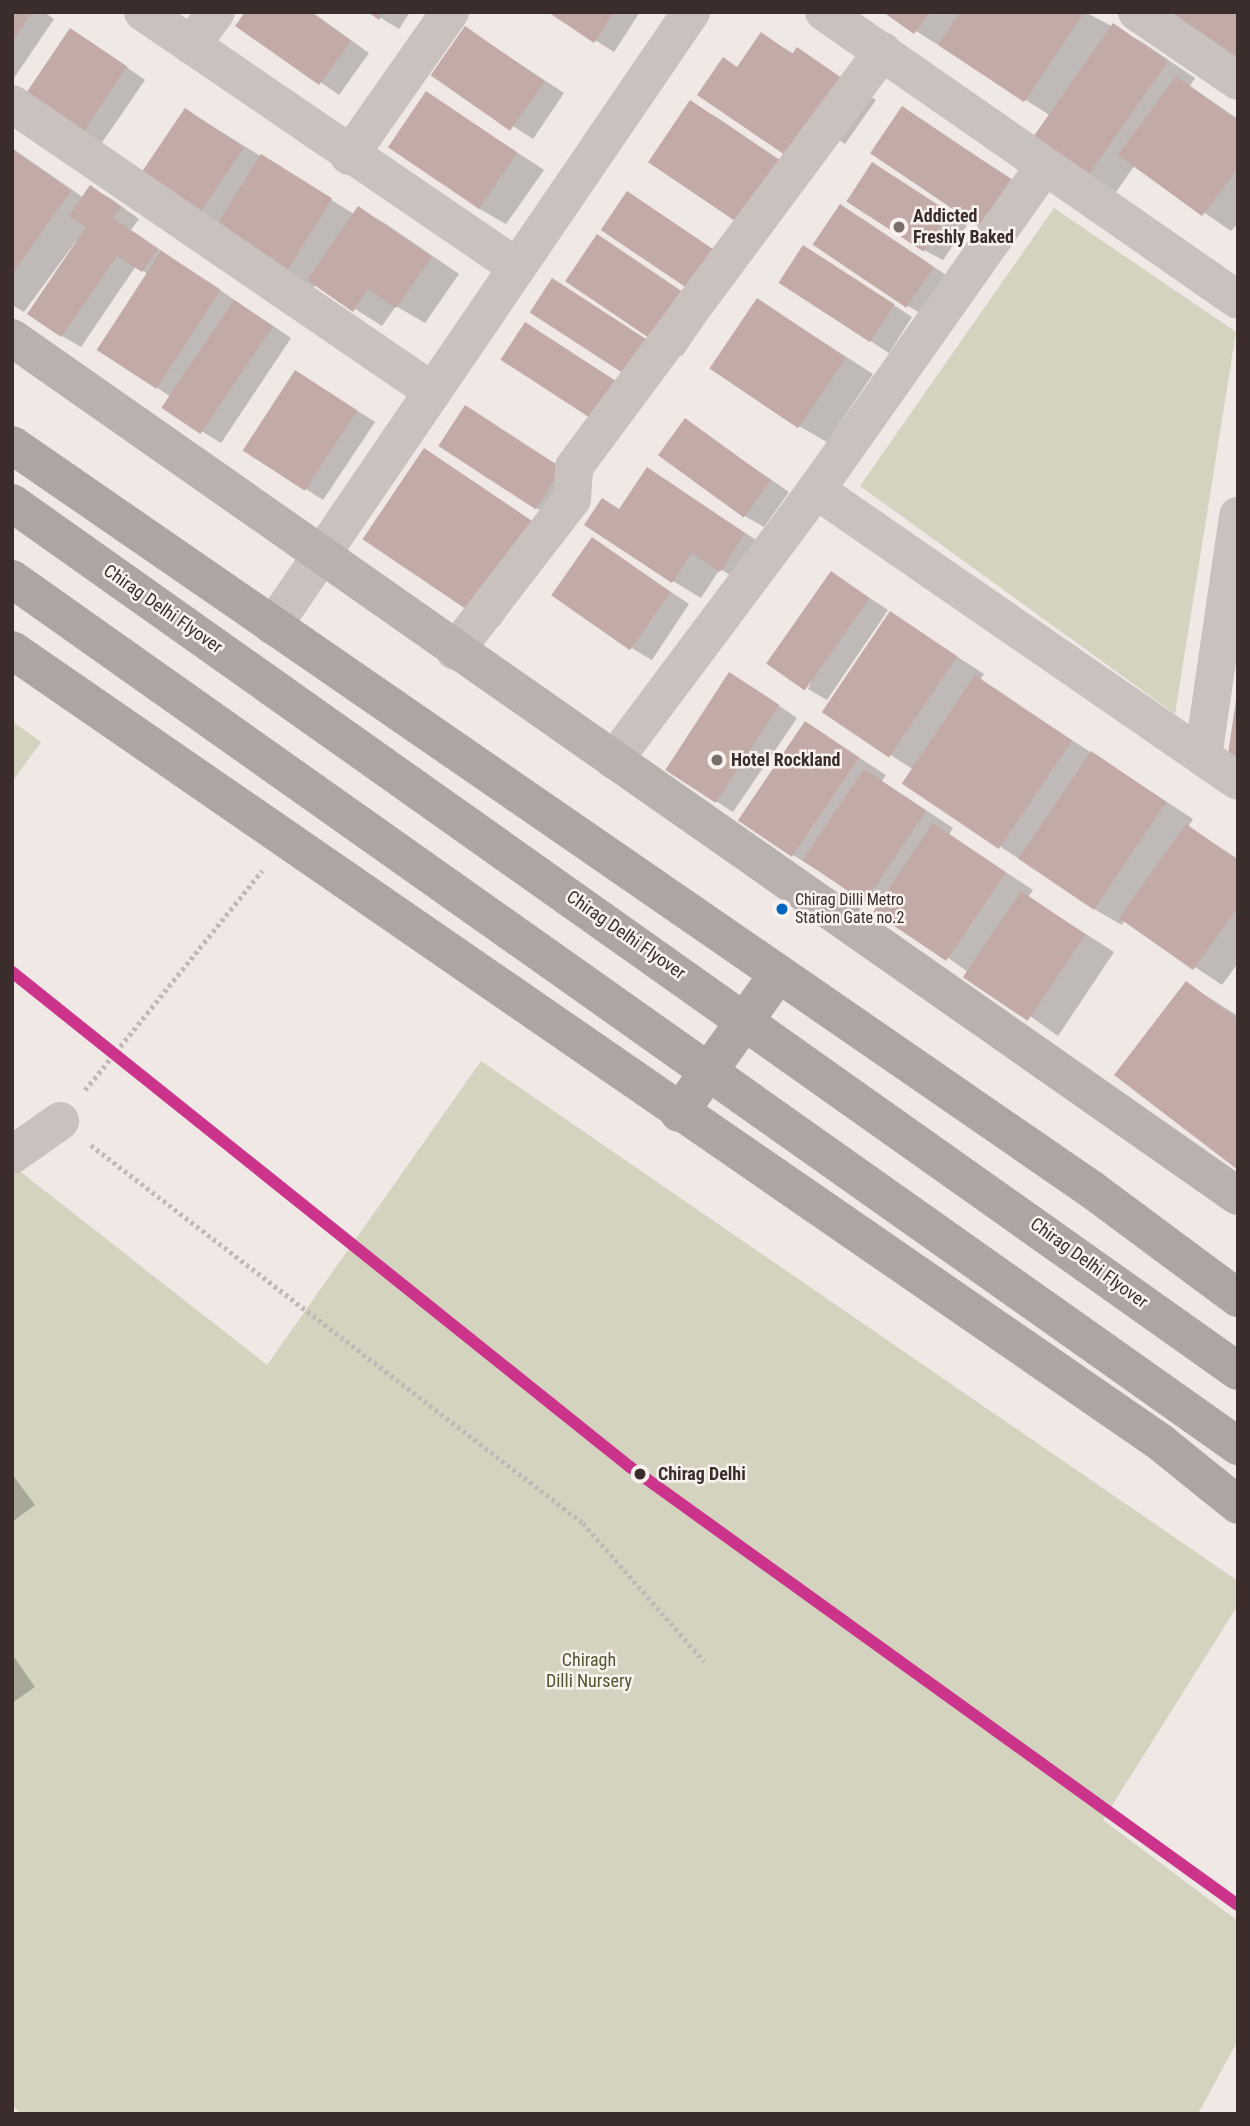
<!DOCTYPE html>
<html>
<head>
<meta charset="utf-8">
<style>
  body { margin:0 }
  #map { position:relative; width:1250px; height:2126px; overflow:hidden; background:#efe8e5; font-family:"Roboto Condensed",sans-serif }
  div>[style] { position:absolute }
  .green>* { inset:0; background:#d3d3c0 }
  .shadow>* { inset:0; background:#0003 }
  .building>* { inset:0; background:#c2aaa7; transform-origin:0 0 }
  .path>* { height:4.5px; margin-top:-2.25px; transform-origin:0; background:repeating-linear-gradient(90deg,#c1b9b6 0 3.5px,transparent 0 7px) }
  .street>* { height:38px; margin:-19px; padding:0 19px; transform-origin:19px; border-radius:19px; background:#c8c1be }
  .secondary>* { height:38px; margin:-19px; padding:0 19px; transform-origin:19px; border-radius:19px; background:#b9b1ae }
  .primary>* { height:38px; margin:-19px; padding:0 19px; transform-origin:19px; border-radius:19px; background:#ada5a3 }
  .primary-bridge>* { height:38px; margin:-19px; padding:0 19px; transform-origin:19px; border-radius:19px; background:#ada5a3 }
  .metro-1>* { height:12px; margin:-6px; padding:0 6px; transform-origin:6px; border-radius:6px; background:#cc338b }
  .dots>* { width:19px; height:19px; translate:-50% -50%; box-sizing:border-box; border:4px solid #faf2ee; border-radius:50% }
  span { translate:-50% -50%; white-space:nowrap; text-align:center; line-height:1.15; -webkit-text-stroke:5px #faf2ee; paint-order:stroke }
  .bus-label { font-size:16px; color:#3a2d2b }
  .left { translate:0 -50%; text-align:left }
  .poi-label { font-size:18px; color:#3a2d2b; font-weight:700 }
  .street-label { font-size:18px; color:#3a2d2b }
  .stop-label { font-size:18px; color:#3a2d2b; font-weight:700 }
  .park-label { font-size:18px; color:#4f5730 }
  .frame { position:absolute; inset:0; border:14px solid #3a2d2b; pointer-events:none }
</style>
</head>
<body>
<div id="map">
  <div class="green">
    <div style="clip-path:polygon(1054px 208px,1236px 332px,1175px 714px,860px 486px)"></div>
    <div style="clip-path:polygon(12px 721px,41px 742px,12px 782px)"></div>
    <div style="clip-path:polygon(481px 1061px,1238px 1581px,1238px 1605px,1103px 1820px,1238px 1921px,1238px 2040px,1198px 2114px,21px 2114px,12px 2105px,12px 1165px,267px 1365px)"></div>
  </div>
  <div class="shadow">
    <div style="clip-path:polygon(12px 12px,44px 12px,54px 19px,12px 81px)"></div>
    <div style="clip-path:polygon(247px 12px,312px 12px,369px 53px,339px 95px,238px 25px)"></div>
    <div style="clip-path:polygon(371px 12px,410px 12px,399px 29px)"></div>
    <div style="clip-path:polygon(551px 12px,640px 12px,614px 52px)"></div>
    <div style="clip-path:polygon(886px 12px,1085px 12px,1142px 42px,1195px 78px,1190px 86px,1238px 119px,1238px 223px,1231px 231px,1135px 165px,1116px 192px,1088px 175px,1051px 116px)"></div>
    <div style="clip-path:polygon(761px 34px,794px 54px,797px 50px,876px 100px,845px 144px,723px 59px,739px 68px)"></div>
    <div style="clip-path:polygon(484px 40px,564px 93px,533px 139px,435px 75px)"></div>
    <div style="clip-path:polygon(89px 41px,145px 80px,101px 144px,82px 133px)"></div>
    <div style="clip-path:polygon(427px 93px,544px 170px,506px 224px,478px 208px)"></div>
    <div style="clip-path:polygon(690px 102px,718px 118px,808px 179px)"></div>
    <div style="clip-path:polygon(902px 108px,1038px 196px,1009px 240px)"></div>
    <div style="clip-path:polygon(204px 121px,354px 214px,358px 208px,386px 224px,459px 274px,425px 323px,396px 306px,382px 326px,316px 284px,310px 293px,192px 223px)"></div>
    <div style="clip-path:polygon(12px 148px,84px 198px,91px 188px,110px 198px,139px 219px,131px 230px,291px 338px,221px 443px,203px 432px,171px 397px,98px 348px,148px 274px,136px 266px,81px 347px,62px 336px,76px 241px,24px 312px,12px 305px)"></div>
    <div style="clip-path:polygon(891px 175px,967px 225px,943px 260px,924px 250px)"></div>
    <div style="clip-path:polygon(860px 217px,952px 279px,927px 317px,908px 306px)"></div>
    <div style="clip-path:polygon(822px 258px,912px 317px,889px 353px,780px 282px)"></div>
    <div style="clip-path:polygon(758px 300px,873px 374px,827px 442px,799px 426px)"></div>
    <div style="clip-path:polygon(712px 312px,682px 356px,663px 345px)"></div>
    <div style="clip-path:polygon(314px 383px,375px 422px,323px 500px,244px 449px)"></div>
    <div style="clip-path:polygon(466px 407px,580px 481px,555px 519px,536px 508px)"></div>
    <div style="clip-path:polygon(685px 420px,789px 492px,764px 527px,745px 516px)"></div>
    <div style="clip-path:polygon(424px 451px,559px 539px,499px 626px,471px 610px)"></div>
    <div style="clip-path:polygon(647px 470px,772px 550px,749px 586px,720px 569px,701px 598px,673px 581px,620px 510px)"></div>
    <div style="clip-path:polygon(592px 539px,689px 604px,652px 660px,633px 649px)"></div>
    <div style="clip-path:polygon(850px 585px,888px 610px,827px 700px,808px 689px)"></div>
    <div style="clip-path:polygon(890px 613px,984px 674px,980px 680px,1193px 819px,1188px 827px,1238px 859px,1238px 963px,1222px 985px,1125px 920px,1122px 925px,1094px 909px,1001px 847px,914px 770px,824px 712px)"></div>
    <div style="clip-path:polygon(749px 685px,797px 718px,733px 812px,666px 769px)"></div>
    <div style="clip-path:polygon(806px 723px,886px 775px,882px 781px,953px 828px,949px 835px,1033px 890px,1028px 897px,1114px 952px,1058px 1036px,878px 908px,793px 855px)"></div>
    <div style="clip-path:polygon(1186px 983px,1238px 1016px,1238px 1168px)"></div>
    <div style="clip-path:polygon(12px 1474px,35px 1505px,12px 1522px)"></div>
    <div style="clip-path:polygon(12px 1654px,35px 1687px,12px 1703px)"></div>
  </div>
  <div class="building">
    <div style="clip-path:polygon(12px 12px,32px 12px,12px 42px)"></div>
    <div style="clip-path:polygon(245px 12px,311px 12px,351px 41px,319px 85px,235px 26px)"></div>
    <div style="clip-path:polygon(368px 12px,383px 12px,379px 20px)"></div>
    <div style="clip-path:polygon(548px 12px,614px 12px,594px 43px)"></div>
    <div style="clip-path:polygon(883px 12px,930px 12px,914px 34px)"></div>
    <div style="clip-path:polygon(960px 12px,1084px 12px,1024px 102px,938px 45px)"></div>
    <div style="clip-path:polygon(1171px 12px,1238px 12px,1238px 67px)"></div>
    <div style="left:1113px;top:23px;width:67px;height:141px;rotate:35deg"></div>
    <div style="left:465px;top:26px;width:97px;height:60px;rotate:35deg"></div>
    <div style="left:70px;top:28px;width:69px;height:81px;rotate:34deg"></div>
    <div style="clip-path:polygon(761px 32px,792px 54px,797px 47px,849px 83px,785px 155px,697px 95px,723px 57px,737px 67px)"></div>
    <div style="clip-path:polygon(1176px 76px,1238px 121px,1238px 168px,1202px 216px,1118px 155px)"></div>
    <div style="left:426px;top:91px;width:110px;height:68px;rotate:34deg"></div>
    <div style="left:690px;top:100px;width:110px;height:75px;rotate:34deg"></div>
    <div style="left:902px;top:106px;width:131px;height:57px;rotate:34deg"></div>
    <div style="left:185px;top:108px;width:71px;height:93px;rotate:34deg"></div>
    <div style="clip-path:polygon(12px 149px,71px 191px,12px 274px)"></div>
    <div style="left:261px;top:154px;width:84px;height:93px;rotate:32deg"></div>
    <div style="left:872px;top:162px;width:92px;height:47px;rotate:33deg"></div>
    <div style="clip-path:polygon(90px 185px,121px 207px,113px 218px,158px 249px,142px 272px,117px 256px,61px 337px,27px 314px,86px 227px,69px 216px)"></div>
    <div style="left:627px;top:191px;width:108px;height:47px;rotate:34deg"></div>
    <div style="left:840px;top:204px;width:113px;height:49px;rotate:34deg"></div>
    <div style="clip-path:polygon(358px 206px,432px 257px,396px 308px,368px 289px,353px 312px,307px 280px)"></div>
    <div style="left:597px;top:234px;width:117px;height:57px;rotate:34deg"></div>
    <div style="left:803px;top:245px;width:109px;height:45px;rotate:33deg"></div>
    <div style="left:161px;top:251px;width:71px;height:118px;rotate:33deg"></div>
    <div style="left:552px;top:278px;width:123px;height:41px;rotate:33deg"></div>
    <div style="left:757px;top:298px;width:107px;height:85px;rotate:34deg"></div>
    <div style="left:234px;top:300px;width:47px;height:130px;rotate:34deg"></div>
    <div style="left:525px;top:322px;width:118px;height:45px;rotate:33deg"></div>
    <div style="left:295px;top:370px;width:74px;height:96px;rotate:33deg"></div>
    <div style="left:465px;top:405px;width:116px;height:49px;rotate:33deg"></div>
    <div style="left:685px;top:418px;width:106px;height:46px;rotate:36deg"></div>
    <div style="left:424px;top:448px;width:130px;height:110px;rotate:34deg"></div>
    <div style="clip-path:polygon(647px 467px,745px 533px,720px 572px,692px 553px,672px 583px,584px 525px,602px 498px,619px 509px)"></div>
    <div style="left:592px;top:537px;width:96px;height:71px;rotate:35deg"></div>
    <div style="left:831px;top:571px;width:47px;height:113px;rotate:35deg"></div>
    <div style="left:890px;top:611px;width:81px;height:122px;rotate:34deg"></div>
    <div style="left:729px;top:672px;width:60px;height:117px;rotate:33deg"></div>
    <div style="left:975px;top:675px;width:117px;height:131px;rotate:34deg"></div>
    <div style="clip-path:polygon(1236px 700px,1238px 701px,1238px 770px,1226px 768px)"></div>
    <div style="left:805px;top:721px;width:65px;height:120px;rotate:34deg"></div>
    <div style="left:1091px;top:751px;width:91px;height:130px;rotate:34deg"></div>
    <div style="left:864px;top:769px;width:75px;height:110px;rotate:34deg"></div>
    <div style="left:933px;top:823px;width:88px;height:107px;rotate:34deg"></div>
    <div style="clip-path:polygon(1186px 824px,1238px 860px,1238px 907px,1193px 970px,1119px 918px)"></div>
    <div style="left:1021px;top:891px;width:78px;height:104px;rotate:34deg"></div>
    <div style="clip-path:polygon(1186px 981px,1238px 1020px,1238px 1170px,1114px 1075px)"></div>
  </div>
  <div class="path">
    <div style="left:85px;top:1090px;width:282px;rotate:-51.1deg"></div>
    <div style="left:91px;top:1145px;width:620px;rotate:37.53deg"></div>
    <div style="left:583px;top:1523px;width:184px;rotate:48.8deg"></div>
  </div>
  <div class="street">
    <div style="left:143px;top:12px;width:453px;rotate:34.3deg"></div>
    <div style="left:824px;top:12px;width:504px;rotate:34.82deg"></div>
    <div style="left:1137px;top:12px;width:122px;rotate:34.3deg"></div>
    <div style="left:191px;top:45px;width:41px;rotate:-52.9deg"></div>
    <div style="left:12px;top:104px;width:509px;rotate:34.35deg"></div>
    <div style="left:349px;top:156px;width:176px;rotate:-55deg"></div>
    <div style="left:816px;top:490px;width:395px;rotate:-54.8deg"></div>
    <div style="left:273px;top:626px;width:743px;rotate:-55.75deg"></div>
    <div style="left:455px;top:651px;width:192px;rotate:-52.4deg"></div>
    <div style="left:572px;top:499px;width:32px;rotate:-86deg"></div>
    <div style="left:574px;top:467px;width:518px;rotate:-53.4deg"></div>
    <div style="left:1203px;top:757px;width:42px;rotate:34.4deg"></div>
    <div style="left:614px;top:760px;width:337px;rotate:-53.2deg"></div>
    <div style="left:816px;top:490px;width:470px;rotate:34.6deg"></div>
    <div style="left:1203px;top:757px;width:244px;rotate:-81.7deg"></div>
    <div style="left:12px;top:1155px;width:59px;rotate:-35.3deg"></div>
  </div>
  <div class="secondary">
    <div style="left:12px;top:338px;width:1496px;rotate:34.99deg"></div>
  </div>
  <div class="primary">
    <div style="left:12px;top:445px;width:1311px;rotate:34.59deg"></div>
    <div style="left:1091px;top:1189px;width:183px;rotate:36.6deg"></div>
    <div style="left:12px;top:650px;width:1395px;rotate:34.6deg"></div>
    <div style="left:1160px;top:1442px;width:100px;rotate:38.9deg"></div>
    <div style="left:679px;top:1113px;width:171px;rotate:-54.5deg"></div>
  </div>
  <div class="primary-bridge">
    <div style="left:12px;top:503px;width:1502px;rotate:35.3deg"></div>
    <div style="left:12px;top:579px;width:1502px;rotate:35.27deg"></div>
  </div>
  <div class="metro-1">
    <div style="left:12px;top:972px;width:792px;rotate:38.69deg"></div>
    <div style="left:630px;top:1467px;width:749px;rotate:35.77deg"></div>
  </div>
  <div class="dots">
    <div style="left:899px;top:227px;background:#796e6c"></div>
    <div style="left:717px;top:760px;background:#796e6c"></div>
    <div style="left:782px;top:909px;background:#0065bd"></div>
    <div style="left:640px;top:1474px;background:#3a2d2b"></div>
  </div>
  <div class="bus-label">
    <span class="left" style="left:795px;top:909px">Chirag Dilli Metro<br>Station Gate no.2</span>
  </div>
  <div class="poi-label">
    <span class="left" style="left:913px;top:227px">Addicted<br>Freshly Baked</span>
    <span class="left" style="left:731px;top:760px">Hotel Rockland</span>
  </div>
  <div class="street-label">
    <span style="left:163px;top:609px;rotate:35deg">Chirag Delhi Flyover</span>
    <span style="left:626px;top:935px;rotate:35deg">Chirag Delhi Flyover</span>
    <span style="left:1089px;top:1263px;rotate:36deg">Chirag Delhi Flyover</span>
  </div>
  <div class="stop-label">
    <span class="left" style="left:658px;top:1474px">Chirag Delhi</span>
  </div>
  <div class="park-label">
    <span style="left:589px;top:1671px">Chiragh<br>Dilli Nursery</span>
  </div>
  <div class="frame"></div>
</div>
</body>
</html>
